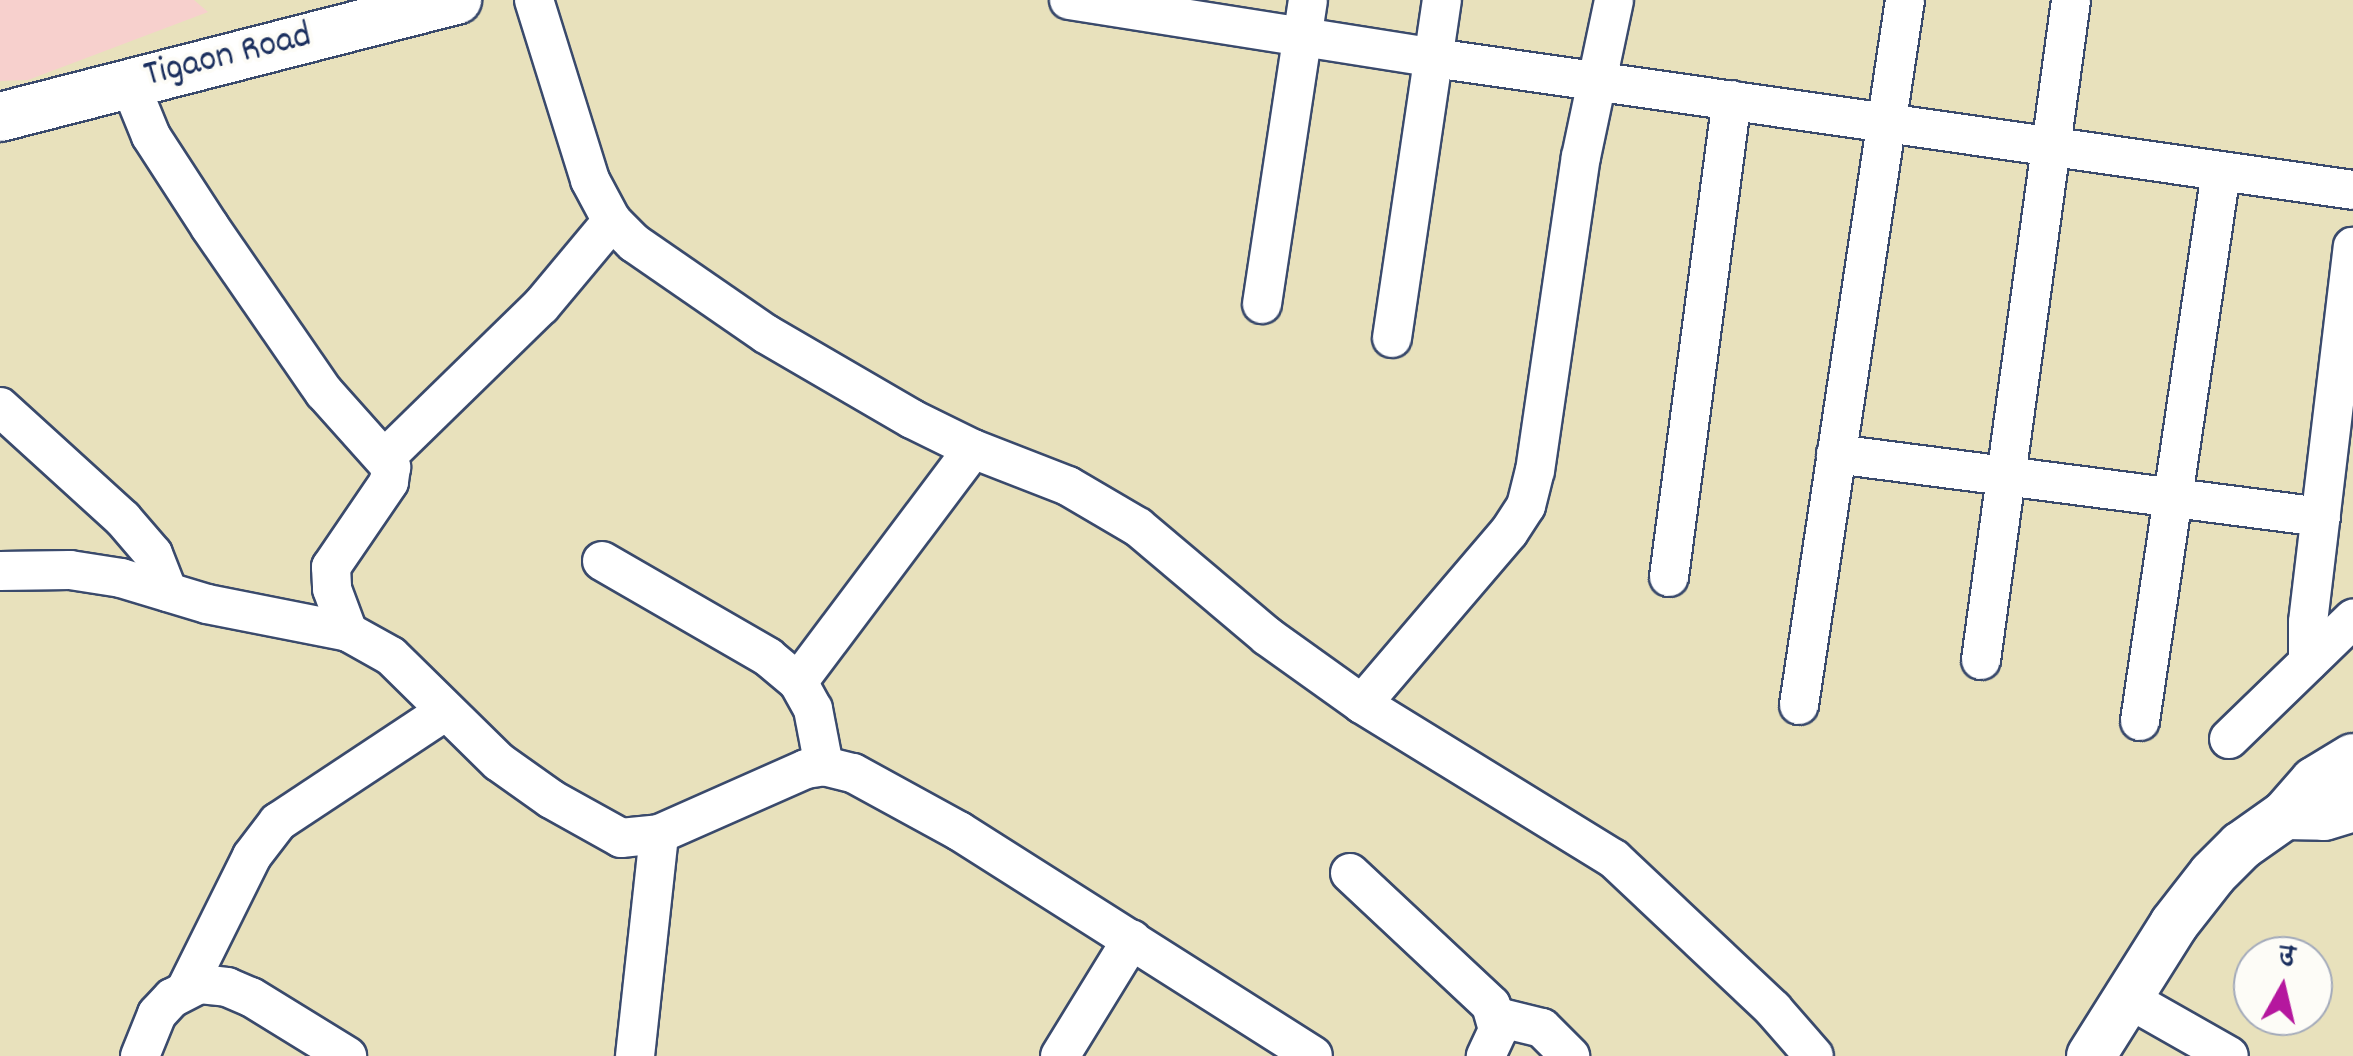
<!DOCTYPE html>
<html>
<head>
<meta charset="utf-8">
<style>
  body { margin:0 }
  #map { position:relative; width:2353px; height:1056px; overflow:hidden; background:#e8e1bc; font-family:Dekko,"Playpen Sans Deva",sans-serif }
  div>[style] { position:absolute }
  .built>* { inset:0; background:#f7d0cd }
  .roads { filter:drop-shadow(2px 0 #3a4a6c) drop-shadow(-2px 0 #3a4a6c) drop-shadow(0 2px #3a4a6c) drop-shadow(0 -2px #3a4a6c) }
  .minor>* { height:38px; margin:-19px; padding:0 19px; transform-origin:19px; border-radius:19px; background:#fff }
  .tertiary>* { height:48px; margin:-24px; padding:0 24px; transform-origin:24px; border-radius:24px; background:#fff }
  span { translate:-50% -50%; white-space:nowrap; text-align:center; line-height:1.15; -webkit-text-stroke:8px #fdfcf7; paint-order:stroke }
  .street-label { font-size:38px; color:#1b2f5e }
  .north { position:absolute; left:2233px; top:936px; width:100px; height:100px; box-sizing:border-box; background:#fdfcf7; border:2px solid #a3aaba; border-radius:50%; rotate:8deg; font-size:28px; font-weight:700; line-height:40px; text-align:center; color:#1b2f5e }
  .north::after { content:''; display:block; margin:auto; width:35px; height:45px; background:#b5179e; clip-path:polygon(50% 0,100% 100%,50% 72%,0 100%) }
</style>
</head>
<body>
<div id="map">
  <div class="built">
    <div style="clip-path:polygon(0 0,194px 0,208px 12px,28px 80px,0 81px)"></div>
  </div>
  <div class="roads">
    <div class="minor">
      <div style="left:534px;top:0;width:189px;rotate:72.7deg"></div>
      <div style="left:590px;top:180px;width:47px;rotate:61.8deg"></div>
      <div style="left:612px;top:221px;width:31px;rotate:45deg"></div>
      <div style="left:634px;top:243px;width:160px;rotate:34.6deg"></div>
      <div style="left:766px;top:334px;width:169px;rotate:30.2deg"></div>
      <div style="left:912px;top:419px;width:68px;rotate:26.2deg"></div>
      <div style="left:973px;top:449px;width:102px;rotate:21.3deg"></div>
      <div style="left:1068px;top:486px;width:81px;rotate:30.4deg"></div>
      <div style="left:1138px;top:527px;width:169px;rotate:40.2deg"></div>
      <div style="left:1267px;top:636px;width:117px;rotate:35.6deg"></div>
      <div style="left:1362px;top:704px;width:296px;rotate:31.6deg"></div>
      <div style="left:1614px;top:859px;width:219px;rotate:43.3deg"></div>
      <div style="left:1773px;top:1009px;width:62px;rotate:48.9deg"></div>
      <div style="left:1069px;top:0;width:370px;rotate:9deg"></div>
      <div style="left:1434px;top:58px;width:928px;rotate:8.17deg"></div>
      <div style="left:129px;top:82px;width:58px;rotate:67.8deg"></div>
      <div style="left:151px;top:136px;width:108px;rotate:57deg"></div>
      <div style="left:210px;top:227px;width:201px;rotate:55.4deg"></div>
      <div style="left:324px;top:392px;width:101px;rotate:48.2deg"></div>
      <div style="left:391px;top:467px;width:15px;rotate:98deg"></div>
      <div style="left:389px;top:482px;width:103px;rotate:124.3deg"></div>
      <div style="left:331px;top:567px;width:22px;rotate:87deg"></div>
      <div style="left:332px;top:589px;width:46px;rotate:69.6deg"></div>
      <div style="left:1262px;top:304px;width:307px;rotate:-81.4deg"></div>
      <div style="left:1392px;top:338px;width:342px;rotate:-81.6deg"></div>
      <div style="left:0;top:407px;width:166px;rotate:42.3deg"></div>
      <div style="left:123px;top:519px;width:46px;rotate:49.4deg"></div>
      <div style="left:153px;top:554px;width:41px;rotate:68.5deg"></div>
      <div style="left:1836px;top:454px;width:489px;rotate:7.4deg"></div>
      <div style="left:385px;top:458px;width:218px;rotate:-44.3deg"></div>
      <div style="left:541px;top:306px;width:111px;rotate:-50.1deg"></div>
      <div style="left:602px;top:561px;width:192px;rotate:30deg"></div>
      <div style="left:768px;top:657px;width:39px;rotate:40deg"></div>
      <div style="left:798px;top:682px;width:31px;rotate:61deg"></div>
      <div style="left:813px;top:709px;width:58px;rotate:79.1deg"></div>
      <div style="left:0;top:571px;width:70px;rotate:-0.8deg"></div>
      <div style="left:70px;top:570px;width:52px;rotate:8.9deg"></div>
      <div style="left:121px;top:578px;width:90px;rotate:16.8deg"></div>
      <div style="left:207px;top:604px;width:144px;rotate:11.2deg"></div>
      <div style="left:348px;top:632px;width:49px;rotate:29.2deg"></div>
      <div style="left:391px;top:656px;width:151px;rotate:44.5deg"></div>
      <div style="left:499px;top:762px;width:64px;rotate:35.4deg"></div>
      <div style="left:551px;top:799px;width:80px;rotate:29.1deg"></div>
      <div style="left:621px;top:838px;width:38px;rotate:-6deg"></div>
      <div style="left:659px;top:834px;width:161px;rotate:-23.9deg"></div>
      <div style="left:806px;top:769px;width:18px;rotate:-9deg"></div>
      <div style="left:824px;top:766px;width:30px;rotate:14deg"></div>
      <div style="left:853px;top:773px;width:121px;rotate:28.7deg"></div>
      <div style="left:959px;top:831px;width:419px;rotate:32.4deg"></div>
      <div style="left:1669px;top:577px;width:481px;rotate:-82.5deg"></div>
      <div style="left:1981px;top:660px;width:666px;rotate:-82.23deg"></div>
      <div style="left:2308px;top:662px;width:40px;rotate:-90deg"></div>
      <div style="left:2308px;top:622px;width:378px;rotate:-83.2deg"></div>
      <div style="left:798px;top:682px;width:291px;rotate:-53.1deg"></div>
      <div style="left:1362px;top:704px;width:226px;rotate:-49.5deg"></div>
      <div style="left:1509px;top:532px;width:31px;rotate:-57deg"></div>
      <div style="left:1526px;top:506px;width:36px;rotate:-76deg"></div>
      <div style="left:1535px;top:471px;width:317px;rotate:-81.7deg"></div>
      <div style="left:1581px;top:157px;width:160px;rotate:-78.1deg"></div>
      <div style="left:1799px;top:705px;width:713px;rotate:-81.45deg"></div>
      <div style="left:2140px;top:721px;width:555px;rotate:-81.61deg"></div>
      <div style="left:2229px;top:739px;width:173px;rotate:-44.1deg"></div>
      <div style="left:1350px;top:873px;width:193px;rotate:43.1deg"></div>
      <div style="left:1491px;top:1005px;width:26px;rotate:74deg"></div>
      <div style="left:1498px;top:1030px;width:29px;rotate:115deg"></div>
      <div style="left:186px;top:989px;width:148px;rotate:-63.6deg"></div>
      <div style="left:252px;top:856px;width:43px;rotate:-52.6deg"></div>
      <div style="left:278px;top:822px;width:199px;rotate:-33.5deg"></div>
      <div style="left:2127px;top:998px;width:117px;rotate:29.6deg"></div>
      <div style="left:1497px;top:1017px;width:46px;rotate:13.7deg"></div>
      <div style="left:1542px;top:1028px;width:40px;rotate:45deg"></div>
      <div style="left:140px;top:1056px;width:45px;rotate:-68deg"></div>
      <div style="left:157px;top:1014px;width:22px;rotate:-47deg"></div>
      <div style="left:172px;top:998px;width:31px;rotate:-27deg"></div>
      <div style="left:200px;top:984px;width:27px;rotate:6deg"></div>
      <div style="left:227px;top:987px;width:26px;rotate:23deg"></div>
      <div style="left:251px;top:997px;width:113px;rotate:31.6deg"></div>
      <div style="left:635px;top:1056px;width:223px;rotate:-83.8deg"></div>
      <div style="left:1060px;top:1056px;width:137px;rotate:-58.4deg"></div>
    </div>
    <div class="tertiary">
      <div style="left:0;top:117px;width:472px;rotate:-14.4deg"></div>
      <div style="left:2285px;top:815px;width:39px;rotate:1deg"></div>
      <div style="left:2324px;top:816px;width:30px;rotate:-17deg"></div>
      <div style="left:2091px;top:1056px;width:156px;rotate:-57.8deg"></div>
      <div style="left:2174px;top:924px;width:63px;rotate:-52deg"></div>
      <div style="left:2213px;top:874px;width:40px;rotate:-45deg"></div>
      <div style="left:2241px;top:846px;width:54px;rotate:-35.2deg"></div>
      <div style="left:2285px;top:815px;width:45px;rotate:-48.6deg"></div>
      <div style="left:2315px;top:781px;width:44px;rotate:-31.2deg"></div>
    </div>
  </div>
  <div class="street-label">
    <span style="left:228px;top:57px;rotate:-14deg">Tigaon Road</span>
  </div>
  <div class="north">उ</div>
</div>
</body>
</html>
